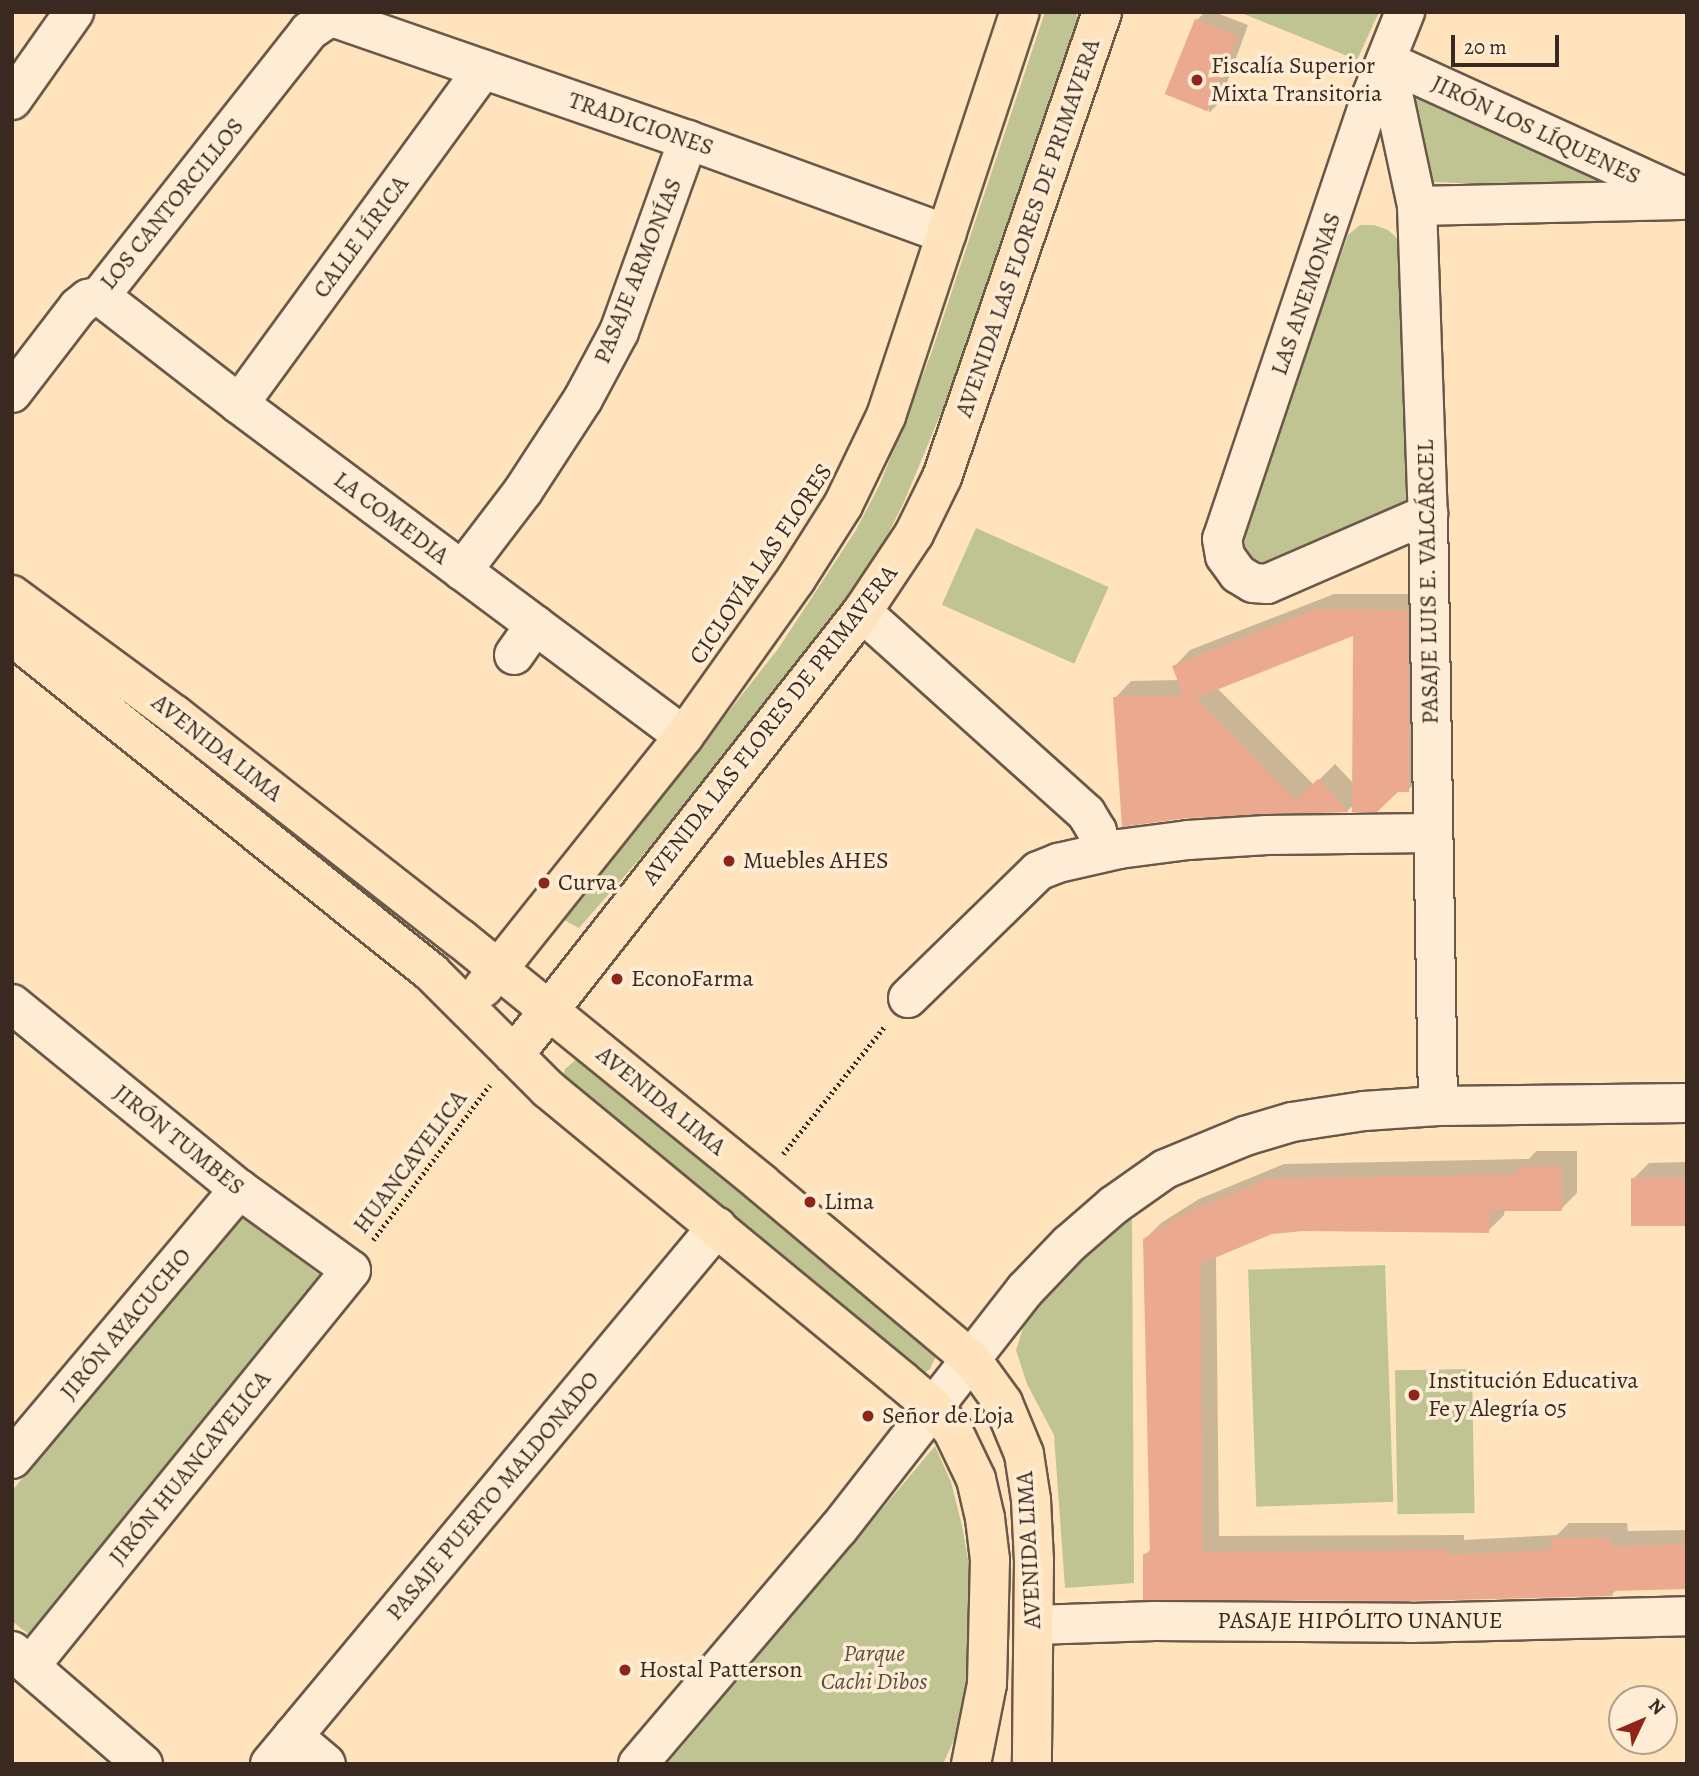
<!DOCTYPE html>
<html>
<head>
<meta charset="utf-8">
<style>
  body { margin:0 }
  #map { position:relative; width:1699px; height:1776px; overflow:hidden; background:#fee3bd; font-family:Alegreya,serif }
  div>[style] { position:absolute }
  .green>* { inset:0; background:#bfc492; transform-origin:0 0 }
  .shadow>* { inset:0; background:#0003 }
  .building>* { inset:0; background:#ebaa90; transform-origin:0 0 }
  .path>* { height:4.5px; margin-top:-2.25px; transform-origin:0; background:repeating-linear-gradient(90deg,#392921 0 2px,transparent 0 5.5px) }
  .roads { filter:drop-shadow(2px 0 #6a5848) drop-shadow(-2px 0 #6a5848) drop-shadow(0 2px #6a5848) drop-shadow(0 -2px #6a5848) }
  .minor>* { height:38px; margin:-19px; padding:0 19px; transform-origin:19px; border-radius:19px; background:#feedd4 }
  .major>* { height:38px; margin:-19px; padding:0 19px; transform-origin:19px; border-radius:19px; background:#fee3bd }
  .dots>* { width:19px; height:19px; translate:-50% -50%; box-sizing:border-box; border:4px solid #feedd4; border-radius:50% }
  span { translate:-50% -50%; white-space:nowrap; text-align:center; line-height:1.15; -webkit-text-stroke:7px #feedd4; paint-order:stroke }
  .poi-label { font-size:24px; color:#392921 }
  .left { translate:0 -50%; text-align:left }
  .street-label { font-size:24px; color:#392921 }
  .park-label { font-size:24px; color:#5a503d; font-style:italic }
  .frame { position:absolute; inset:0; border:14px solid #392921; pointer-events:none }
  .north { position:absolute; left:1608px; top:1685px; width:70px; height:70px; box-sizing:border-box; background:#feedd4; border:2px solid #af9f8c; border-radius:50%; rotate:46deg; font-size:19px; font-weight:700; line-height:28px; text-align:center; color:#392921 }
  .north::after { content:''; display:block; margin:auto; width:24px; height:32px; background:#8f2418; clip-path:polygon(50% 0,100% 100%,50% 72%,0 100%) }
  .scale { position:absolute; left:1451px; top:35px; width:108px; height:32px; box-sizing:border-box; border:4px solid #392921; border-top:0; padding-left:9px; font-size:21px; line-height:24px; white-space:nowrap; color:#392921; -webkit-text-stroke:5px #feedd4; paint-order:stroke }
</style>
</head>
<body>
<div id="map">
  <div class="green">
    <div style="clip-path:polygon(1045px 12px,1076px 12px,1078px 21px,958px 372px,904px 502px,880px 550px,799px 667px,650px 847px,579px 928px,564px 920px,778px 649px,856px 530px,880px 484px,931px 354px)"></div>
    <div style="clip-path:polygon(1239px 12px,1379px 12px,1357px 60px)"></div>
    <div style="clip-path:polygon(1413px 95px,1641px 191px,1433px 182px)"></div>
    <div style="clip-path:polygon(1360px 225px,1374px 225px,1388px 230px,1400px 241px,1407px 503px,1260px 566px,1246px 555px,1241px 533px,1348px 235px)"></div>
    <div style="left:976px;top:528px;width:145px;height:84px;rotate:24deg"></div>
    <div style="clip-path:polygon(578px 1058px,936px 1356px,930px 1369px,920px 1376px,736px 1219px,567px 1083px,563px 1077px,565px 1069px)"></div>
    <div style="clip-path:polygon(238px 1212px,330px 1283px,36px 1640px,12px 1621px,12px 1491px)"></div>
    <div style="clip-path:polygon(1132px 1219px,1134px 1583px,1065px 1588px,1054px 1435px,1027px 1384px,1016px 1350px,1025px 1322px,1054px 1281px,1091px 1246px)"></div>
    <div style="left:1385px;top:1265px;width:237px;height:137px;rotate:88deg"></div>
    <div style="left:1472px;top:1369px;width:144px;height:77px;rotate:89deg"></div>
    <div style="clip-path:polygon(935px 1446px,951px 1482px,962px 1526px,970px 1570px,972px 1625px,971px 1673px,962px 1722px,943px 1764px,667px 1764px)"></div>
  </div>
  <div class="shadow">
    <div style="clip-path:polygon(1205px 12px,1214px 12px,1248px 25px,1220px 102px,1209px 113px,1197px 20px)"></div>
    <div style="clip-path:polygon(evenodd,1334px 594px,1423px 594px,1424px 774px,1408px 790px,1397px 790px,1354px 805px,1348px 810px,1186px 816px,1115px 698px,1131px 681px,1179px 680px,1174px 667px,1190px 650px,1334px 594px,1354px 633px,1354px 784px,1335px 764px,1314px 785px,1217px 688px,1354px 633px)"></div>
    <div style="clip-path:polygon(1536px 1151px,1577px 1151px,1577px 1193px,1561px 1209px,1505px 1209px,1504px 1215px,1488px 1231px,1304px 1229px,1272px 1232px,1216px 1256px,1219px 1536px,1464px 1535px,1464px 1540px,1557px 1535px,1569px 1523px,1627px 1523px,1628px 1531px,1687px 1530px,1687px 1587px,1618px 1589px,1612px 1594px,1145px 1555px,1152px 1548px,1145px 1239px,1161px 1223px,1199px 1199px,1284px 1164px,1529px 1159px)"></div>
    <div style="clip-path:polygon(1687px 1162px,1687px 1223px,1633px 1179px,1649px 1163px)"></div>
  </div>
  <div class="building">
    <div style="left:1195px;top:19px;width:46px;height:81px;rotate:22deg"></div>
    <div style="clip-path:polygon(1316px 609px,1408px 610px,1409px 792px,1398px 792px,1377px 812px,1352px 812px,1353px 636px,1196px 698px,1296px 800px,1318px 779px,1349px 812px,1187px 818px,1122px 827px,1113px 697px,1183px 695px,1172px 666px)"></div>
    <div style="clip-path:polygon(1562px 1166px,1562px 1211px,1490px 1211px,1489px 1233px,1304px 1231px,1272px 1234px,1200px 1264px,1203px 1552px,1449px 1550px,1449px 1555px,1551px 1550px,1551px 1539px,1611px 1538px,1612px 1547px,1687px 1544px,1687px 1589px,1612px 1591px,1613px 1596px,1410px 1601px,1143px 1600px,1143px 1554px,1150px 1553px,1143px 1239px,1181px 1215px,1267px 1179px,1518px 1174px,1518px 1167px)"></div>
    <div style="left:1631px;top:1178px;width:56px;height:48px"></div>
  </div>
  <div class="path">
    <div style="left:783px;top:1154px;width:162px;rotate:-51.5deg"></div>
    <div style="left:373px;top:1240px;width:194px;rotate:-53deg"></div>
  </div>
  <div class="roads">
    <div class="minor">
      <div style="left:1405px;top:12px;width:92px;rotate:111.8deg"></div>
      <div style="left:1371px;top:97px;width:466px;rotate:108.6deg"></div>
      <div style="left:1222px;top:539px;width:17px;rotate:80deg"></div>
      <div style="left:1225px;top:556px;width:22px;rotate:54deg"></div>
      <div style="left:1238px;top:574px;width:17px;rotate:31deg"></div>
      <div style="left:1253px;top:583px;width:14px;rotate:4deg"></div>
      <div style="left:1267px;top:584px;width:176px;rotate:-23.5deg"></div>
      <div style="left:1386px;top:61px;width:148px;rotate:77.9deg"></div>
      <div style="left:1417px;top:206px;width:308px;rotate:88deg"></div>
      <div style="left:1428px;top:514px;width:592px;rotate:89.03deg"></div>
      <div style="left:1386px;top:61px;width:331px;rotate:24.5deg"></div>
      <div style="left:12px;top:100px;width:108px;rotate:-54.8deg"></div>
      <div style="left:1417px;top:206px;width:264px;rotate:-1.3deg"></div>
      <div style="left:100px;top:296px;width:176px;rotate:37.8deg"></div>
      <div style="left:239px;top:404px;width:555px;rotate:36.73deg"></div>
      <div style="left:12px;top:393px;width:108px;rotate:-52.5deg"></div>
      <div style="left:78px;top:307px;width:13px;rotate:-39deg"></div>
      <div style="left:88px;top:299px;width:12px;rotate:-14deg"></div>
      <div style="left:100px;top:296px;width:337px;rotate:-51.7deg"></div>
      <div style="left:309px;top:31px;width:22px;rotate:-34deg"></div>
      <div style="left:327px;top:19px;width:8px;rotate:-7deg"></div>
      <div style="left:335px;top:18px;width:373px;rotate:19.1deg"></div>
      <div style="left:688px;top:140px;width:275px;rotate:20deg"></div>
      <div style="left:239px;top:404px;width:414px;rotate:-53.9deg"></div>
      <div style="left:462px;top:571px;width:101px;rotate:-52.7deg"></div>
      <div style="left:523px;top:491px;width:110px;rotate:-56.9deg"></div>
      <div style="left:583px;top:399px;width:76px;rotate:-61.8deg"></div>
      <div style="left:619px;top:332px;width:204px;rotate:-70.2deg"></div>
      <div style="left:862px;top:612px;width:301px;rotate:41.9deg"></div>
      <div style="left:1086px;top:813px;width:21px;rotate:59deg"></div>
      <div style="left:1097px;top:831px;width:22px;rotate:80deg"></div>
      <div style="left:514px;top:655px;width:37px;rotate:-55deg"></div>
      <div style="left:908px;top:998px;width:182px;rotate:-44.3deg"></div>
      <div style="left:1038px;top:871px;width:22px;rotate:-22deg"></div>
      <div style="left:1058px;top:863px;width:63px;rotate:-12.9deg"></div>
      <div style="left:1119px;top:849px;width:70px;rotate:-7.4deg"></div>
      <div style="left:1188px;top:840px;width:79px;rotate:-3.6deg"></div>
      <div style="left:1267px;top:835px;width:165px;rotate:-0.7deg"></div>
      <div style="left:12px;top:1004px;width:293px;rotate:39.2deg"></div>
      <div style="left:239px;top:1189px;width:138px;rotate:35.9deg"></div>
      <div style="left:351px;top:1270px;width:510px;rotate:129.03deg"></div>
      <div style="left:12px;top:1459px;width:353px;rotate:-49.9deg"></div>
      <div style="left:1034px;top:1625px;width:121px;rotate:-1.9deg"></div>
      <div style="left:1155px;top:1621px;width:255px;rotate:0.4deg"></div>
      <div style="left:1410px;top:1623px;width:277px;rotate:-1.4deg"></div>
      <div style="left:12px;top:1651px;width:173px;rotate:40.8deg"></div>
      <div style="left:293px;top:1736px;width:43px;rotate:40.3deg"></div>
      <div style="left:270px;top:1764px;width:699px;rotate:-50.23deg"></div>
      <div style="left:638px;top:1764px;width:310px;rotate:-49.6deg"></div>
      <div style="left:839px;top:1528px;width:302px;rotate:-52deg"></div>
      <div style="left:1025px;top:1290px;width:64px;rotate:-46.3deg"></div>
      <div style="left:1069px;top:1244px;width:60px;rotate:-40.9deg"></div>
      <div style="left:1114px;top:1205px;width:62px;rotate:-35.2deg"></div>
      <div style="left:1165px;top:1169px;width:87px;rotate:-22.4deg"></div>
      <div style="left:1245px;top:1136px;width:49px;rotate:-16.6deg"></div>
      <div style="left:1292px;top:1122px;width:73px;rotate:-8.7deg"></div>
      <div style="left:1364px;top:1111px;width:74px;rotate:-3.9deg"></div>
      <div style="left:1438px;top:1106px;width:249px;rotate:-0.7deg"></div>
    </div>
    <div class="major">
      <div style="left:12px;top:595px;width:202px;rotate:36.4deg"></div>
      <div style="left:175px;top:715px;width:363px;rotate:38.1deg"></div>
      <div style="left:461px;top:939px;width:387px;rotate:39.1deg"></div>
      <div style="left:761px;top:1183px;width:275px;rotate:40deg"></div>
      <div style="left:972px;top:1360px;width:53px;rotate:54.2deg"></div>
      <div style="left:1003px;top:1403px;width:55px;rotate:67.6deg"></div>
      <div style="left:1024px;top:1454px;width:47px;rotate:81.3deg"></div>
      <div style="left:1031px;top:1500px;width:61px;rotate:87.2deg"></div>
      <div style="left:1034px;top:1561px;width:203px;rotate:90.6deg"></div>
      <div style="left:12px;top:636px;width:538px;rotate:38.74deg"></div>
      <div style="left:432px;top:973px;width:164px;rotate:45deg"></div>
      <div style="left:548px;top:1089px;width:457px;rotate:39.5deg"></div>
      <div style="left:901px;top:1380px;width:42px;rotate:40.2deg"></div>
      <div style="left:933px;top:1407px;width:31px;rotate:50deg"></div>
      <div style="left:953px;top:1431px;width:53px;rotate:64.4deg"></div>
      <div style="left:976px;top:1479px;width:40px;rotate:77deg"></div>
      <div style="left:985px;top:1518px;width:42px;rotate:83.2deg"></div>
      <div style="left:990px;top:1560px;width:124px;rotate:91.4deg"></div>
      <div style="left:987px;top:1684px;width:82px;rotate:101.3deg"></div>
      <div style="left:483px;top:988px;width:322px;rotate:-51.4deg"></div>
      <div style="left:684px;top:736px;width:193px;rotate:-54.5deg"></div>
      <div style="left:796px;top:579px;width:88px;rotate:-57.6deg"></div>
      <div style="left:843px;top:505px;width:99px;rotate:-64.2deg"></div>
      <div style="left:886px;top:416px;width:426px;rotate:-71.7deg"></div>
      <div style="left:514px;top:1055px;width:563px;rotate:-51.85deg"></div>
      <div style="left:862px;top:612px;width:94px;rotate:-56.3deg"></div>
      <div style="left:914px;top:534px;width:64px;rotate:-63.8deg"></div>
      <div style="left:942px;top:477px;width:492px;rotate:-71deg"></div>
    </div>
  </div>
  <div class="dots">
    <div style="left:1197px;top:80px;background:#8f2418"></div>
    <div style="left:729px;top:861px;background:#8f2418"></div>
    <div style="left:544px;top:883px;background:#8f2418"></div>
    <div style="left:617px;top:979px;background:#8f2418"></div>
    <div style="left:810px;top:1202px;background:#8f2418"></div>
    <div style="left:1414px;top:1395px;background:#8f2418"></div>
    <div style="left:868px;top:1416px;background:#8f2418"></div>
    <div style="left:625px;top:1670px;background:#8f2418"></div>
  </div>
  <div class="poi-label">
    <span class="left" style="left:1211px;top:80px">Fiscalía Superior<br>Mixta Transitoria</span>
    <span class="left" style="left:743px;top:861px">Muebles AHES</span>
    <span class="left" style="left:558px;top:883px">Curva</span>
    <span class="left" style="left:631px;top:979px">EconoFarma</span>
    <span class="left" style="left:824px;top:1202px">Lima</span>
    <span class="left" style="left:1428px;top:1395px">Institución Educativa<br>Fe y Alegría 05</span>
    <span class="left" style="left:882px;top:1416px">Señor de Loja</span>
    <span class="left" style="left:639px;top:1670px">Hostal Patterson</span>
  </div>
  <div class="street-label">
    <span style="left:641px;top:124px;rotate:19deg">TRADICIONES</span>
    <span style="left:1536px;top:130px;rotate:25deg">JIRÓN LOS LÍQUENES</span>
    <span style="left:172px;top:204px;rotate:-51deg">LOS CANTORCILLOS</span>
    <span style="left:1028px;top:228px;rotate:-71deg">AVENIDA LAS FLORES DE PRIMAVERA</span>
    <span style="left:361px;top:237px;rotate:-54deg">CALLE LÍRICA</span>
    <span style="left:638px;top:271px;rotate:-68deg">PASAJE ARMONÍAS</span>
    <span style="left:1306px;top:294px;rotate:-71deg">LAS ANEMONAS</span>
    <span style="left:391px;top:518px;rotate:37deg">LA COMEDIA</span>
    <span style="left:761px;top:564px;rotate:-56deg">CICLOVÍA LAS FLORES</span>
    <span style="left:1428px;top:582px;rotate:-91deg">PASAJE LUIS E. VALCÁRCEL</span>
    <span style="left:770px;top:725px;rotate:-52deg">AVENIDA LAS FLORES DE PRIMAVERA</span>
    <span style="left:217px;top:748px;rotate:38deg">AVENIDA LIMA</span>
    <span style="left:661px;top:1101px;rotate:39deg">AVENIDA LIMA</span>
    <span style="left:179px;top:1140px;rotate:39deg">JIRÓN TUMBES</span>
    <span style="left:410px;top:1162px;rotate:-53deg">HUANCAVELICA</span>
    <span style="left:126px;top:1324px;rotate:-50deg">JIRÓN AYACUCHO</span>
    <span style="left:190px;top:1468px;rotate:-51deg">JIRÓN HUANCAVELICA</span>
    <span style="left:493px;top:1496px;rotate:-50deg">PASAJE PUERTO MALDONADO</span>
    <span style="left:1029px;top:1550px;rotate:-93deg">AVENIDA LIMA</span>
    <span style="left:1360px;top:1621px">PASAJE HIPÓLITO UNANUE</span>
  </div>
  <div class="park-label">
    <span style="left:874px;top:1668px">Parque<br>Cachi Dibos</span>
  </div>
  <div class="frame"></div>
  <div class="north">N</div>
  <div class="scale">20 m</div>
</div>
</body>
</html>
